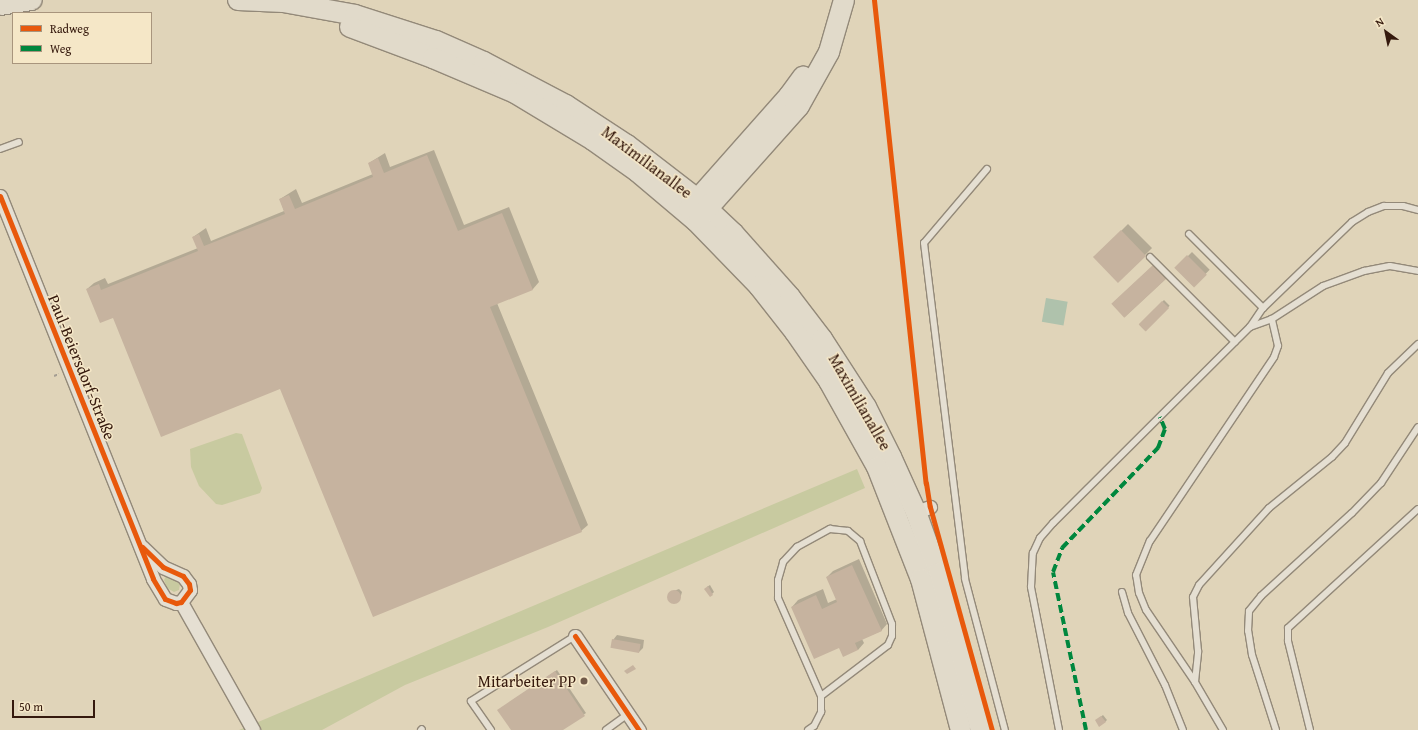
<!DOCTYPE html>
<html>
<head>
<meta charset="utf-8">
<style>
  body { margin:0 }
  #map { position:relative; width:1418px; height:730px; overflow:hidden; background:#e0d4b9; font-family:"Gentium Book Plus",serif }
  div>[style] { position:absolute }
  .green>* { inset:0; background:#c8caa0 }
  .water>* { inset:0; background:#afc2ac; transform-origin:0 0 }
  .shadow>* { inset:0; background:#0003; transform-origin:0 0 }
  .building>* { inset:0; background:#c6b39f; transform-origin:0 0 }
  .round { border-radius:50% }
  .path>* { height:2px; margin-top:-1px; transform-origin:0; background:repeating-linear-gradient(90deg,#a49d92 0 3px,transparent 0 5px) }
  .roads { filter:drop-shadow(1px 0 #938979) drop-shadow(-1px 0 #938979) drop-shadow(0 1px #938979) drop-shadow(0 -1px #938979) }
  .lane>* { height:6px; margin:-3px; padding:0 3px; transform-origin:3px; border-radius:3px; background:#e5dfd2 }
  .street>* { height:13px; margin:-6.5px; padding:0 6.5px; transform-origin:6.5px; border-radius:6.5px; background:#e5dfd2 }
  .primary>* { height:20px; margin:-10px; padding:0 10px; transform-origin:10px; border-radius:10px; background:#e1daca }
  .quiet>* { height:4px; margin-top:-2px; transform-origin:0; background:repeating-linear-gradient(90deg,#00873e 0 8px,transparent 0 12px) }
  .cycleway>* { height:5px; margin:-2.5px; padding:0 2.5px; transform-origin:2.5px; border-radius:2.5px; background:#e8590c }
  .dots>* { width:11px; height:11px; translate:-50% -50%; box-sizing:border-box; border:2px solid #f5e7c7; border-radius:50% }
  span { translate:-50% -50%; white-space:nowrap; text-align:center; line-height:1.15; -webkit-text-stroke:3px #f5e7c7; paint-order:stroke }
  .street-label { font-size:16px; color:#35190d }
  .poi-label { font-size:16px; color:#35190d }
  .right { translate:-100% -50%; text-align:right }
  .legend { position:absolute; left:12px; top:12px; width:140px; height:52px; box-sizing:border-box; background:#f5e7c7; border:1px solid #a8957d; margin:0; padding:5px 7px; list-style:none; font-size:12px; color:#35190d }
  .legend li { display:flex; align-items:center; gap:8px; height:20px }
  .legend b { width:20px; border:1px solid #a8957d }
  .north { position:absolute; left:1366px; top:12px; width:40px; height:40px; -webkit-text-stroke:3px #f5e7c7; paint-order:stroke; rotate:327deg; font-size:11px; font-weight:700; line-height:16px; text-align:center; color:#35190d }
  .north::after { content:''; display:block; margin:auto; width:14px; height:18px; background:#35190d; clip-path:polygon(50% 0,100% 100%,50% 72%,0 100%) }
  .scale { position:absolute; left:12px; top:700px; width:83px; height:18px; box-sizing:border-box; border:2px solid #35190d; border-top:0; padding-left:5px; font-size:12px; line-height:14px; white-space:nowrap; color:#35190d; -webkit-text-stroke:3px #f5e7c7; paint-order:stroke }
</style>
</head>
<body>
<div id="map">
  <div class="green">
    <div style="clip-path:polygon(236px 433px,242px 434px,262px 488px,260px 493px,222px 505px,216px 504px,199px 486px,191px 467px,190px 449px)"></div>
    <div style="clip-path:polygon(857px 469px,865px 488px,548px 627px,405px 685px,322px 730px,239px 730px)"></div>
    <div style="clip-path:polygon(166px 576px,177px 579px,180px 584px,179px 590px,174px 592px,167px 588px,164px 580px)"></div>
  </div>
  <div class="water">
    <div style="left:1046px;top:298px;width:22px;height:24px;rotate:10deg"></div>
  </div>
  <div class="shadow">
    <div style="clip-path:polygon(434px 150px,464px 225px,509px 207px,539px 282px,533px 289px,497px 303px,588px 525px,581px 531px,281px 387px,113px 317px,87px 289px,94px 283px,105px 278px,108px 284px,198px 248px,193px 237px,206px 228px,211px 241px,284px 211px,280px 199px,296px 189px,302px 203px,373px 174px,369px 163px,385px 153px,390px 167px)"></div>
    <div style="left:1128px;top:224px;width:34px;height:47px;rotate:45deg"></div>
    <div style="left:1192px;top:252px;width:25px;height:23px;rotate:45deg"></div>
    <div style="left:1155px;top:264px;width:18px;height:58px;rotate:47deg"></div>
    <div style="left:1164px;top:300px;width:8px;height:35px;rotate:45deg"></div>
    <div style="clip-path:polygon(859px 559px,887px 624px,881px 631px,862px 639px,864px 643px,858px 650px,840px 647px,792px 607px,798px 600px,823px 589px,828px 603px,837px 599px,827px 577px,833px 571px)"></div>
    <div style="clip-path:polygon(710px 585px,714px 592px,710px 596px,707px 587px)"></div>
    <div style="clip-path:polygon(679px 589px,682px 592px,680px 599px,670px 600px,671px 592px)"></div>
    <div style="clip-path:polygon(617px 635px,644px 640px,643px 648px,639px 652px,613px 640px)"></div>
    <div style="clip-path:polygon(557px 670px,586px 713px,562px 730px,512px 730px,500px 709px)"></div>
    <div style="clip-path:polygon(1103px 715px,1107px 720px,1105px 722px,1098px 719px)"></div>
  </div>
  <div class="building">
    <div style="clip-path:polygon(427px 155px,458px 231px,502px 213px,533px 290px,490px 307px,582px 532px,373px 617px,280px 389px,161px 437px,113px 318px,100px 323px,86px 289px,99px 284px,101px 290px,198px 251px,192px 237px,199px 234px,204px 246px,285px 214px,279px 199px,289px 195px,295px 209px,373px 177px,368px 163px,378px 158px,384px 173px)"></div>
    <div style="left:1121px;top:230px;width:36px;height:39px;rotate:46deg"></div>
    <div style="left:1187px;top:255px;width:28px;height:18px;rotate:45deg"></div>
    <div style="left:1153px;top:265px;width:19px;height:57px;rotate:47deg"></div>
    <div style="left:1162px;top:301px;width:10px;height:33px;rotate:45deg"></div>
    <div style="clip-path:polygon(852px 565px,882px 631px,855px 643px,858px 650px,843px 657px,839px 648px,814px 659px,791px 607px,816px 595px,822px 609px,837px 602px,826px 577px)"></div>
    <div style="clip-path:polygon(708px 586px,713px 595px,710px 597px,704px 589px)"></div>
    <div class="round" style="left:667px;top:590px;width:14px;height:14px"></div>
    <div style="left:612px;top:639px;width:29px;height:9px;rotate:10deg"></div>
    <div style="clip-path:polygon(633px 665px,636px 669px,627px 674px,624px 671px)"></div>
    <div style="clip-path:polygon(555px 671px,585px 716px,563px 730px,511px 730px,497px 710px)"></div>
    <div style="clip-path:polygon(1101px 716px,1106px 722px,1099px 727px,1095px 720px)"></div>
  </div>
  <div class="path">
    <div style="left:54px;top:376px;width:5px;rotate:-22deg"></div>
  </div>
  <div class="roads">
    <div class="lane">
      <div style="left:0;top:149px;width:20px;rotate:-20deg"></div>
      <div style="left:987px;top:169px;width:97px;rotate:130.4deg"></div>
      <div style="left:924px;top:243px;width:338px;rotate:83deg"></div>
      <div style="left:965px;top:579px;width:156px;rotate:75.2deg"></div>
      <div style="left:1189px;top:234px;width:105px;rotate:45deg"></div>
      <div style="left:1150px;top:257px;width:120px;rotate:45deg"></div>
      <div style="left:1250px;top:327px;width:23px;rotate:-20deg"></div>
      <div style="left:1272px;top:319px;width:61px;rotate:-32.9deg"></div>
      <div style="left:1323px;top:286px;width:44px;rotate:-20.1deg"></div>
      <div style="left:1364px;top:271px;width:26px;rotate:-11deg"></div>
      <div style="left:1390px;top:266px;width:28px;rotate:10deg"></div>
      <div style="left:1122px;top:592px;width:22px;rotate:74deg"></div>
      <div style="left:1128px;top:613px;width:81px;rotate:62.8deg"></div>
      <div style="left:1165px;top:685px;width:48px;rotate:68.2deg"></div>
      <div style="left:1195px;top:682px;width:31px;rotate:-84deg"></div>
      <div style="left:1198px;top:651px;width:54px;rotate:-95.3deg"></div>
      <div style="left:1193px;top:597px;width:13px;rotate:-63deg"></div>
      <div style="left:1199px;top:585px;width:104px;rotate:-47.7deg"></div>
      <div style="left:1269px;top:508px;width:81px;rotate:-39deg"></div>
      <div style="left:1332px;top:457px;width:19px;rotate:-47deg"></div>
      <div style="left:1345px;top:443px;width:82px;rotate:-58.4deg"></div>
      <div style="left:1388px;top:373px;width:42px;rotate:-44deg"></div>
      <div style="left:421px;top:730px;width:1px;rotate:-45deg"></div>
      <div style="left:491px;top:730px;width:35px;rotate:-125deg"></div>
      <div style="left:471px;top:701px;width:123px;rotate:-32deg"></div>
      <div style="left:606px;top:730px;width:27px;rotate:-36deg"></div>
      <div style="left:808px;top:730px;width:7px;rotate:-34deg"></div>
      <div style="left:814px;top:726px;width:16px;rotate:-63deg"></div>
      <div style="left:821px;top:712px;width:16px;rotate:-90deg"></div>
      <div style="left:821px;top:696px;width:107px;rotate:-113.7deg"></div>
      <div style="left:778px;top:598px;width:18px;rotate:-90deg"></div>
      <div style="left:778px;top:580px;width:19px;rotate:-74deg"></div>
      <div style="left:783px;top:562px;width:21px;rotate:-47deg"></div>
      <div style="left:797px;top:547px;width:38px;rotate:-29deg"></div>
      <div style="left:830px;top:529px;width:18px;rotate:6deg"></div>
      <div style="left:848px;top:531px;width:16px;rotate:40deg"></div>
      <div style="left:860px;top:541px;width:89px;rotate:68.9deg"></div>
      <div style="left:892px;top:624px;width:12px;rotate:90deg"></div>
      <div style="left:892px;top:636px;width:10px;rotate:114deg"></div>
      <div style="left:888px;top:645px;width:84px;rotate:142.7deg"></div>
      <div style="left:1059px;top:730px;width:146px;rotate:-101.1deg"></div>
      <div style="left:1031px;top:587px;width:34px;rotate:-87deg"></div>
      <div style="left:1033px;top:553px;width:17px;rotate:-65deg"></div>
      <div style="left:1040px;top:538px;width:20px;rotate:-49deg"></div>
      <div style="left:1053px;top:523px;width:278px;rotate:-44.9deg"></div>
      <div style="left:1250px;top:327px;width:23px;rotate:-56deg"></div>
      <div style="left:1263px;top:308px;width:124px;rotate:-44deg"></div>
      <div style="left:1352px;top:222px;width:19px;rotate:-32deg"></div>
      <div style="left:1368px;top:212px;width:17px;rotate:-21deg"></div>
      <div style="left:1384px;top:206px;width:19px"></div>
      <div style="left:1403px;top:206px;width:16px;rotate:15deg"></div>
      <div style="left:1223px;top:730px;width:56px;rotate:-120.3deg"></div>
      <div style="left:1195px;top:682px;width:87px;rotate:-124.2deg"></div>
      <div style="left:1146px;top:610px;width:18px;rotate:-112deg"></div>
      <div style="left:1139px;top:593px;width:18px;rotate:-99deg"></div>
      <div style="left:1136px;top:575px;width:37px;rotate:-68deg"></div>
      <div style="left:1150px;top:541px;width:222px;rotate:-56deg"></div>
      <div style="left:1274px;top:357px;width:12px;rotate:-70deg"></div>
      <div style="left:1278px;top:346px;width:28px;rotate:-103deg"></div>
      <div style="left:1276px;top:730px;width:79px;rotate:-107.7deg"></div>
      <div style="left:1252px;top:655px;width:24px;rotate:-99deg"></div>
      <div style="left:1248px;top:631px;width:20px;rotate:-87deg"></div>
      <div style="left:1249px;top:611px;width:19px;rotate:-51deg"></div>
      <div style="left:1261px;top:596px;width:123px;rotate:-42.4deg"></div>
      <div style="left:1352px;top:513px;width:42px;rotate:-46deg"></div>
      <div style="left:1381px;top:483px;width:67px;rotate:-56.5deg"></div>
      <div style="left:1310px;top:730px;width:92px;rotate:-103.9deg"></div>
      <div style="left:1288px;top:641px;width:13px;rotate:-90deg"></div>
      <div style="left:1288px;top:628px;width:176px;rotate:-42.5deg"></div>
    </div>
    <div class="street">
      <div style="left:0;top:196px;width:412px;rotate:68.2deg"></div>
      <div style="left:153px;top:579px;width:23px;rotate:59deg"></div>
      <div style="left:165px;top:599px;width:12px;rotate:20deg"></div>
      <div style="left:176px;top:603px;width:5px;rotate:-11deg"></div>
      <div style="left:181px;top:602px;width:15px;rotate:-53deg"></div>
      <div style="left:190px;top:590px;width:6px;rotate:-99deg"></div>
      <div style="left:189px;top:584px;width:10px;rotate:-127deg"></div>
      <div style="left:183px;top:576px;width:22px;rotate:-156deg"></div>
      <div style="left:163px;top:567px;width:29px;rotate:-136deg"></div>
      <div style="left:916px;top:512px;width:15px;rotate:-20deg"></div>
      <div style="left:181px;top:602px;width:147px;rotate:60.6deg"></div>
      <div style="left:575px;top:636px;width:114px;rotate:55.8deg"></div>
    </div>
    <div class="primary">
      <div style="left:238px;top:0;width:45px;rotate:2.5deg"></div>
      <div style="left:283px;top:2px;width:73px;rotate:10.2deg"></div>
      <div style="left:355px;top:15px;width:85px;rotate:17.8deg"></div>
      <div style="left:436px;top:41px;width:52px;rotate:23.6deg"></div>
      <div style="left:484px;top:62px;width:93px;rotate:27.7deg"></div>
      <div style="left:566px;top:105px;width:73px;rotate:33.3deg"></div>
      <div style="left:627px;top:145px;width:88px;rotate:37.6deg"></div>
      <div style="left:697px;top:199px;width:50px;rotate:43.4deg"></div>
      <div style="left:733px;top:233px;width:86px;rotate:48.3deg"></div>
      <div style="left:790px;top:297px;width:53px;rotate:52.7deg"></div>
      <div style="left:822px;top:339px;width:81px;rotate:57.1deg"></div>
      <div style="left:866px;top:407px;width:56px;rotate:63.4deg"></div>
      <div style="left:891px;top:457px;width:60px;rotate:65.6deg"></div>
      <div style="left:916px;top:512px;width:65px;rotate:70.2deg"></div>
      <div style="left:938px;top:573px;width:163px;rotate:74.7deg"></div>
      <div style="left:0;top:5px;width:32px;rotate:-9deg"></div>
      <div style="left:350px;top:27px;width:89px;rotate:20.5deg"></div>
      <div style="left:433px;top:58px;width:89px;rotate:23.1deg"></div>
      <div style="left:515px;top:93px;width:91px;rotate:31.1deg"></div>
      <div style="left:593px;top:140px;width:55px;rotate:35.4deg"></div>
      <div style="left:638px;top:172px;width:76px;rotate:40.2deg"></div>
      <div style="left:696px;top:221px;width:91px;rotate:45.9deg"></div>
      <div style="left:759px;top:286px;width:58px;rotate:52deg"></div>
      <div style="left:795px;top:332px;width:60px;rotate:55.2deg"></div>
      <div style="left:829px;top:381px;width:98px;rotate:60.8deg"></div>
      <div style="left:877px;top:467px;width:120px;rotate:68.6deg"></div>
      <div style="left:921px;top:579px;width:156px;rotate:75.2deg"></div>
      <div style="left:689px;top:209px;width:151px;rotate:-48.5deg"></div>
      <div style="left:789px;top:96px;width:24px;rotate:-54deg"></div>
      <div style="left:699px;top:218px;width:150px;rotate:-48.2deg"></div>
      <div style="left:799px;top:106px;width:62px;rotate:-60.9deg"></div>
      <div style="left:829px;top:52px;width:54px;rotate:-73.9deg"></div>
    </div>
  </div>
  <div class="quiet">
    <div style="left:1086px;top:730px;width:161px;rotate:-101.8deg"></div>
    <div style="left:1053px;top:572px;width:26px;rotate:-69deg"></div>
    <div style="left:1062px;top:548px;width:139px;rotate:-46.2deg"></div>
    <div style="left:1158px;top:448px;width:20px;rotate:-70deg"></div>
    <div style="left:1165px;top:429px;width:13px;rotate:-113deg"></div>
  </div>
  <div class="cycleway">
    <div style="left:874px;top:0;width:486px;rotate:83.9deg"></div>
    <div style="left:926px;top:483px;width:24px;rotate:81deg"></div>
    <div style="left:930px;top:507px;width:231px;rotate:74.5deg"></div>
    <div style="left:0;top:196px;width:412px;rotate:68.2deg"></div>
    <div style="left:153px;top:579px;width:23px;rotate:59deg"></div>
    <div style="left:165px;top:599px;width:12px;rotate:20deg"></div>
    <div style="left:176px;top:603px;width:5px;rotate:-11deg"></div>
    <div style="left:181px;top:602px;width:15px;rotate:-53deg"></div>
    <div style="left:190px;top:590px;width:6px;rotate:-99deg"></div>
    <div style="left:189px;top:584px;width:10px;rotate:-127deg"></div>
    <div style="left:183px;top:576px;width:22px;rotate:-156deg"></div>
    <div style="left:163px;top:567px;width:29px;rotate:-136deg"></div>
    <div style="left:575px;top:636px;width:114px;rotate:55.8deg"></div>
  </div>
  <div class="dots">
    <div style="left:584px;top:681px;background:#715a49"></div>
  </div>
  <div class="street-label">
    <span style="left:647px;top:162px;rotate:37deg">Maximilianallee</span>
    <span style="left:82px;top:367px;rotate:68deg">Paul-Beiersdorf-Straße</span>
    <span style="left:860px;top:402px;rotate:60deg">Maximilianallee</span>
  </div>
  <div class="poi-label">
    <span class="right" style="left:576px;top:681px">Mitarbeiter PP</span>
  </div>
  <ul class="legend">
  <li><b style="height:5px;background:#e8590c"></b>Radweg</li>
  <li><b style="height:5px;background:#00873e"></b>Weg</li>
  </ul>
  <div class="north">N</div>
  <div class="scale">50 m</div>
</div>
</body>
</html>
